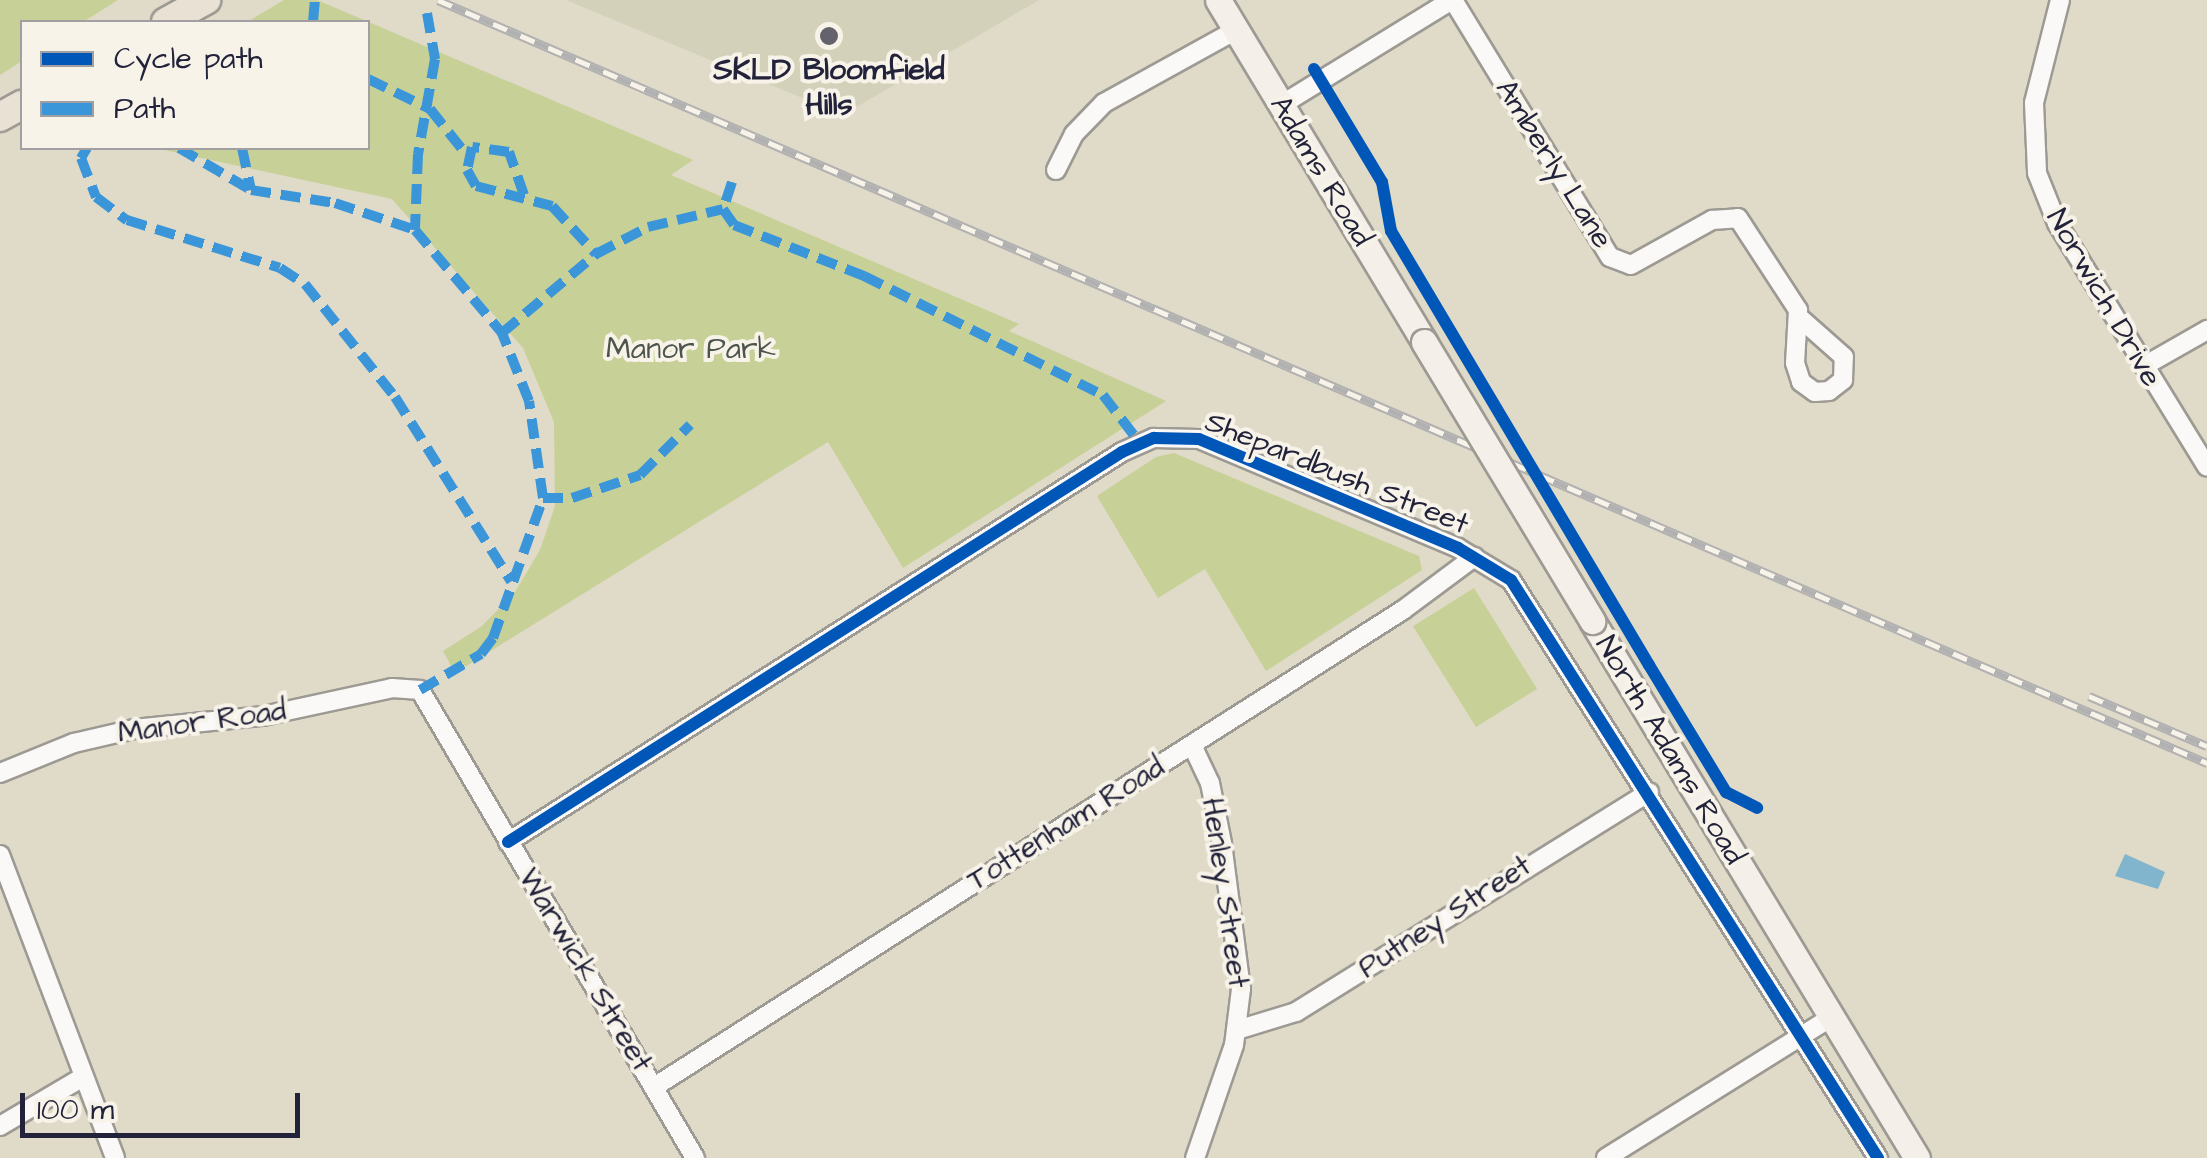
<!DOCTYPE html>
<html>
<head>
<meta charset="utf-8">
<style>
  body { margin:0 }
  #map { position:relative; width:2207px; height:1158px; overflow:hidden; background:#e0dac8; font-family:"Architects Daughter",sans-serif }
  div>[style] { position:absolute }
  .built>* { inset:0; background:#d3d1b9 }
  .green>* { inset:0; background:#c7d197; transform-origin:0 0 }
  .water>* { inset:0; background:#81b5ce }
  .roads { filter:drop-shadow(2px 0 #9d9a93) drop-shadow(-2px 0 #9d9a93) drop-shadow(0 2px #9d9a93) drop-shadow(0 -2px #9d9a93) }
  .minor>* { height:18px; margin:-9px; padding:0 9px; transform-origin:9px; border-radius:9px; background:#faf9f7 }
  .secondary>* { height:25px; margin:-12.5px; padding:0 12.5px; transform-origin:12.5px; border-radius:12.5px; background:#f4efe8 }
  .primary>* { height:28px; margin:-14px; padding:0 14px; transform-origin:14px; border-radius:14px; background:#e8e1d4 }
  .rail>* { height:9px; margin-top:-4.5px; transform-origin:0; background:repeating-linear-gradient(90deg,#f7f3e8 0 15px,#b2b1b2 0 30px); box-sizing:border-box; border-block:2px solid #b2b1b2 }
  .bridges { filter:drop-shadow(2px 0 #9d9a93) drop-shadow(-2px 0 #9d9a93) drop-shadow(0 2px #9d9a93) drop-shadow(0 -2px #9d9a93) }
  .secondary-bridge>* { height:25px; margin:-12.5px; padding:0 12.5px; transform-origin:12.5px; border-radius:12.5px; background:#f4efe8 }
  .quiet>* { height:10px; margin-top:-5px; transform-origin:0; background:repeating-linear-gradient(90deg,#3b95d9 0 20px,transparent 0 30px) }
  .cycleway>* { height:12px; margin:-6px; padding:0 6px; transform-origin:6px; border-radius:6px; background:#0057b8 }
  .dots>* { width:28px; height:28px; translate:-50% -50%; box-sizing:border-box; border:5px solid #f7f3e8; border-radius:50% }
  span { translate:-50% -50%; white-space:nowrap; text-align:center; line-height:1.15; -webkit-text-stroke:8px #f7f3e8; paint-order:stroke }
  .poi-label { font-size:30px; color:#22223b; font-weight:700 }
  .street-label { font-size:30px; color:#22223b }
  .park-label { font-size:30px; color:#4d544b }
  .legend { position:absolute; left:20px; top:20px; width:350px; height:130px; box-sizing:border-box; background:#f7f3e8; border:2px solid #a29fa3; margin:0; padding:12px 18px; list-style:none; font-size:30px; color:#22223b }
  .legend li { display:flex; align-items:center; gap:20px; height:50px }
  .legend b { width:50px; border:2px solid #a29fa3 }
  .scale { position:absolute; left:20px; top:1093px; width:280px; height:45px; box-sizing:border-box; border:5px solid #22223b; border-top:0; padding-left:12px; font-size:30px; line-height:35px; white-space:nowrap; color:#22223b; -webkit-text-stroke:8px #f7f3e8; paint-order:stroke }
</style>
</head>
<body>
<div id="map">
  <div class="built">
    <div style="clip-path:polygon(566px 0,1039px 0,843px 115px)"></div>
  </div>
  <div class="green">
    <div style="clip-path:polygon(0 0,118px 0,83px 22px,22px 22px,22px 61px,0 75px)"></div>
    <div style="clip-path:polygon(284px 0,317px 0,693px 160px,671px 175px,1019px 324px,1009px 331px,1166px 401px,903px 568px,828px 442px,455px 673px,443px 651px,482px 626px,515px 592px,540px 550px,555px 506px,554px 422px,523px 348px,392px 199px,155px 148px,368px 148px,368px 22px,247px 22px)"></div>
    <div style="clip-path:polygon(1174px 453px,1419px 556px,1422px 570px,1266px 671px,1205px 569px,1158px 598px,1097px 496px,1156px 457px)"></div>
    <div style="left:1474px;top:588px;width:119px;height:72px;rotate:58deg"></div>
  </div>
  <div class="water">
    <div style="clip-path:polygon(2125px 854px,2165px 872px,2158px 889px,2115px 876px)"></div>
  </div>
  <div class="roads">
    <div class="minor">
      <div style="left:1453px;top:0;width:301px;rotate:58.6deg"></div>
      <div style="left:1610px;top:257px;width:22px;rotate:21deg"></div>
      <div style="left:1631px;top:265px;width:93px;rotate:-29.1deg"></div>
      <div style="left:1712px;top:220px;width:26px;rotate:-4deg"></div>
      <div style="left:1738px;top:218px;width:110px;rotate:56.9deg"></div>
      <div style="left:1798px;top:310px;width:53px;rotate:93.2deg"></div>
      <div style="left:1795px;top:363px;width:20px;rotate:72deg"></div>
      <div style="left:1801px;top:382px;width:17px;rotate:36deg"></div>
      <div style="left:1815px;top:392px;width:14px;rotate:-4deg"></div>
      <div style="left:1829px;top:391px;width:18px;rotate:-38deg"></div>
      <div style="left:1843px;top:380px;width:23px;rotate:-88deg"></div>
      <div style="left:1844px;top:357px;width:57px;rotate:-138.5deg"></div>
      <div style="left:2060px;top:0;width:106px;rotate:104.2deg"></div>
      <div style="left:2034px;top:103px;width:70px;rotate:87.5deg"></div>
      <div style="left:2037px;top:173px;width:54px;rotate:68.2deg"></div>
      <div style="left:2057px;top:223px;width:286px;rotate:58.4deg"></div>
      <div style="left:1281px;top:105px;width:201px;rotate:-31.6deg"></div>
      <div style="left:1056px;top:170px;width:40px;rotate:-63.4deg"></div>
      <div style="left:1074px;top:134px;width:43px;rotate:-45.9deg"></div>
      <div style="left:1104px;top:103px;width:151px;rotate:-28.9deg"></div>
      <div style="left:2144px;top:366px;width:73px;rotate:-29.7deg"></div>
      <div style="left:1192px;top:745px;width:42px;rotate:64.7deg"></div>
      <div style="left:1210px;top:783px;width:61px;rotate:78.7deg"></div>
      <div style="left:1222px;top:843px;width:147px;rotate:82.6deg"></div>
      <div style="left:1241px;top:989px;width:56px;rotate:97.1deg"></div>
      <div style="left:1234px;top:1045px;width:120px;rotate:109deg"></div>
      <div style="left:0;top:773px;width:80px;rotate:-22.1deg"></div>
      <div style="left:74px;top:743px;width:62px;rotate:-13.1deg"></div>
      <div style="left:134px;top:729px;width:130px;rotate:-5.8deg"></div>
      <div style="left:263px;top:716px;width:132px;rotate:-12.2deg"></div>
      <div style="left:392px;top:688px;width:28px;rotate:4deg"></div>
      <div style="left:420px;top:690px;width:543px;rotate:59.56deg"></div>
      <div style="left:508px;top:842px;width:727px;rotate:-32.42deg"></div>
      <div style="left:1122px;top:452px;width:35px;rotate:-24deg"></div>
      <div style="left:1154px;top:438px;width:45px;rotate:1.3deg"></div>
      <div style="left:1199px;top:439px;width:281px;rotate:22.8deg"></div>
      <div style="left:1458px;top:548px;width:62px;rotate:31.1deg"></div>
      <div style="left:1511px;top:580px;width:685px;rotate:57.59deg"></div>
      <div style="left:0;top:855px;width:324px;rotate:69.2deg"></div>
      <div style="left:1237px;top:1030px;width:62px;rotate:-17deg"></div>
      <div style="left:1296px;top:1012px;width:416px;rotate:-31.9deg"></div>
      <div style="left:654px;top:1087px;width:888px;rotate:-32.49deg"></div>
      <div style="left:1403px;top:610px;width:89px;rotate:-36.7deg"></div>
      <div style="left:0;top:1126px;width:96px;rotate:-30.6deg"></div>
      <div style="left:1606px;top:1158px;width:266px;rotate:-32deg"></div>
    </div>
    <div class="secondary">
      <div style="left:1218px;top:0;width:399px;rotate:58.9deg"></div>
      <div style="left:1592px;top:621px;width:628px;rotate:58.82deg"></div>
    </div>
    <div class="primary">
      <div style="left:166px;top:22px;width:46px;rotate:-28.8deg"></div>
      <div style="left:0;top:117px;width:25px;rotate:-29deg"></div>
    </div>
  </div>
  <div class="rail">
    <div style="left:438px;top:0;width:1927px;rotate:23.33deg"></div>
    <div style="left:2089px;top:696px;width:128px;rotate:23deg"></div>
  </div>
  <div class="bridges">
    <div class="secondary-bridge">
      <div style="left:1424px;top:342px;width:326px;rotate:58.9deg"></div>
    </div>
  </div>
  <div class="quiet">
    <div style="left:427px;top:13px;width:47px;rotate:80.1deg"></div>
    <div style="left:435px;top:59px;width:97px;rotate:100.1deg"></div>
    <div style="left:418px;top:154px;width:76px;rotate:92.3deg"></div>
    <div style="left:415px;top:230px;width:135px;rotate:49.8deg"></div>
    <div style="left:313px;top:22px;width:22px;rotate:-85deg"></div>
    <div style="left:368px;top:79px;width:69px;rotate:25.8deg"></div>
    <div style="left:430px;top:109px;width:58px;rotate:51.3deg"></div>
    <div style="left:87px;top:148px;width:12px;rotate:121deg"></div>
    <div style="left:81px;top:158px;width:42px;rotate:69deg"></div>
    <div style="left:96px;top:197px;width:39px;rotate:37deg"></div>
    <div style="left:127px;top:220px;width:160px;rotate:17.4deg"></div>
    <div style="left:280px;top:268px;width:30px;rotate:33deg"></div>
    <div style="left:305px;top:284px;width:144px;rotate:51.5deg"></div>
    <div style="left:395px;top:397px;width:218px;rotate:57.8deg"></div>
    <div style="left:179px;top:148px;width:83px;rotate:30.3deg"></div>
    <div style="left:251px;top:190px;width:85px;rotate:8.8deg"></div>
    <div style="left:335px;top:203px;width:84px;rotate:18.6deg"></div>
    <div style="left:242px;top:148px;width:43px;rotate:77.9deg"></div>
    <div style="left:732px;top:182px;width:28px;rotate:108deg"></div>
    <div style="left:723px;top:209px;width:19px;rotate:55deg"></div>
    <div style="left:734px;top:225px;width:140px;rotate:21.4deg"></div>
    <div style="left:864px;top:276px;width:267px;rotate:26.5deg"></div>
    <div style="left:1103px;top:395px;width:61px;rotate:52.4deg"></div>
    <div style="left:524px;top:195px;width:46px;rotate:-109.2deg"></div>
    <div style="left:509px;top:152px;width:37px;rotate:-172deg"></div>
    <div style="left:472px;top:147px;width:24px;rotate:102deg"></div>
    <div style="left:467px;top:170px;width:18px;rotate:61deg"></div>
    <div style="left:476px;top:186px;width:79px;rotate:14.7deg"></div>
    <div style="left:552px;top:206px;width:65px;rotate:47.5deg"></div>
    <div style="left:543px;top:498px;width:29px"></div>
    <div style="left:572px;top:498px;width:72px;rotate:-18.7deg"></div>
    <div style="left:640px;top:475px;width:71px;rotate:-45deg"></div>
    <div style="left:420px;top:690px;width:71px;rotate:-30.5deg"></div>
    <div style="left:481px;top:654px;width:20px;rotate:-53deg"></div>
    <div style="left:493px;top:638px;width:149px;rotate:-70.3deg"></div>
    <div style="left:543px;top:498px;width:98px;rotate:-98.2deg"></div>
    <div style="left:529px;top:401px;width:73px;rotate:-111.7deg"></div>
    <div style="left:502px;top:333px;width:123px;rotate:-40deg"></div>
    <div style="left:596px;top:254px;width:59px;rotate:-27.4deg"></div>
    <div style="left:648px;top:227px;width:77px;rotate:-13.5deg"></div>
  </div>
  <div class="cycleway">
    <div style="left:1314px;top:69px;width:132px;rotate:59deg"></div>
    <div style="left:1382px;top:182px;width:50px;rotate:79.6deg"></div>
    <div style="left:1391px;top:231px;width:505px;rotate:59.27deg"></div>
    <div style="left:1649px;top:665px;width:149px;rotate:58.8deg"></div>
    <div style="left:1726px;top:792px;width:35px;rotate:27deg"></div>
    <div style="left:508px;top:842px;width:727px;rotate:-32.42deg"></div>
    <div style="left:1122px;top:452px;width:35px;rotate:-24deg"></div>
    <div style="left:1154px;top:438px;width:45px;rotate:1.3deg"></div>
    <div style="left:1199px;top:439px;width:281px;rotate:22.8deg"></div>
    <div style="left:1458px;top:548px;width:62px;rotate:31.1deg"></div>
    <div style="left:1511px;top:580px;width:685px;rotate:57.59deg"></div>
  </div>
  <div class="dots">
    <div style="left:829px;top:36px;background:#64626c"></div>
  </div>
  <div class="poi-label">
    <span style="left:829px;top:87px">SKLD Bloomfield<br>Hills</span>
  </div>
  <div class="street-label">
    <span style="left:1554px;top:164px;rotate:58deg">Amberly Lane</span>
    <span style="left:1321px;top:171px;rotate:59deg">Adams Road</span>
    <span style="left:2104px;top:298px;rotate:60deg">Norwich Drive</span>
    <span style="left:1337px;top:473px;rotate:22deg">Shepardbush Street</span>
    <span style="left:202px;top:722px;rotate:-8deg">Manor Road</span>
    <span style="left:1670px;top:750px;rotate:59deg">North Adams Road</span>
    <span style="left:1066px;top:824px;rotate:-32deg">Tottenham Road</span>
    <span style="left:1225px;top:893px;rotate:82deg">Henley Street</span>
    <span style="left:1445px;top:917px;rotate:-33deg">Putney Street</span>
    <span style="left:585px;top:970px;rotate:59deg">Warwick Street</span>
  </div>
  <div class="park-label">
    <span style="left:691px;top:349px">Manor Park</span>
  </div>
  <ul class="legend">
  <li><b style="height:12px;background:#0057b8"></b>Cycle path</li>
  <li><b style="height:12px;background:#3b95d9"></b>Path</li>
  </ul>
  <div class="scale">100 m</div>
</div>
</body>
</html>
